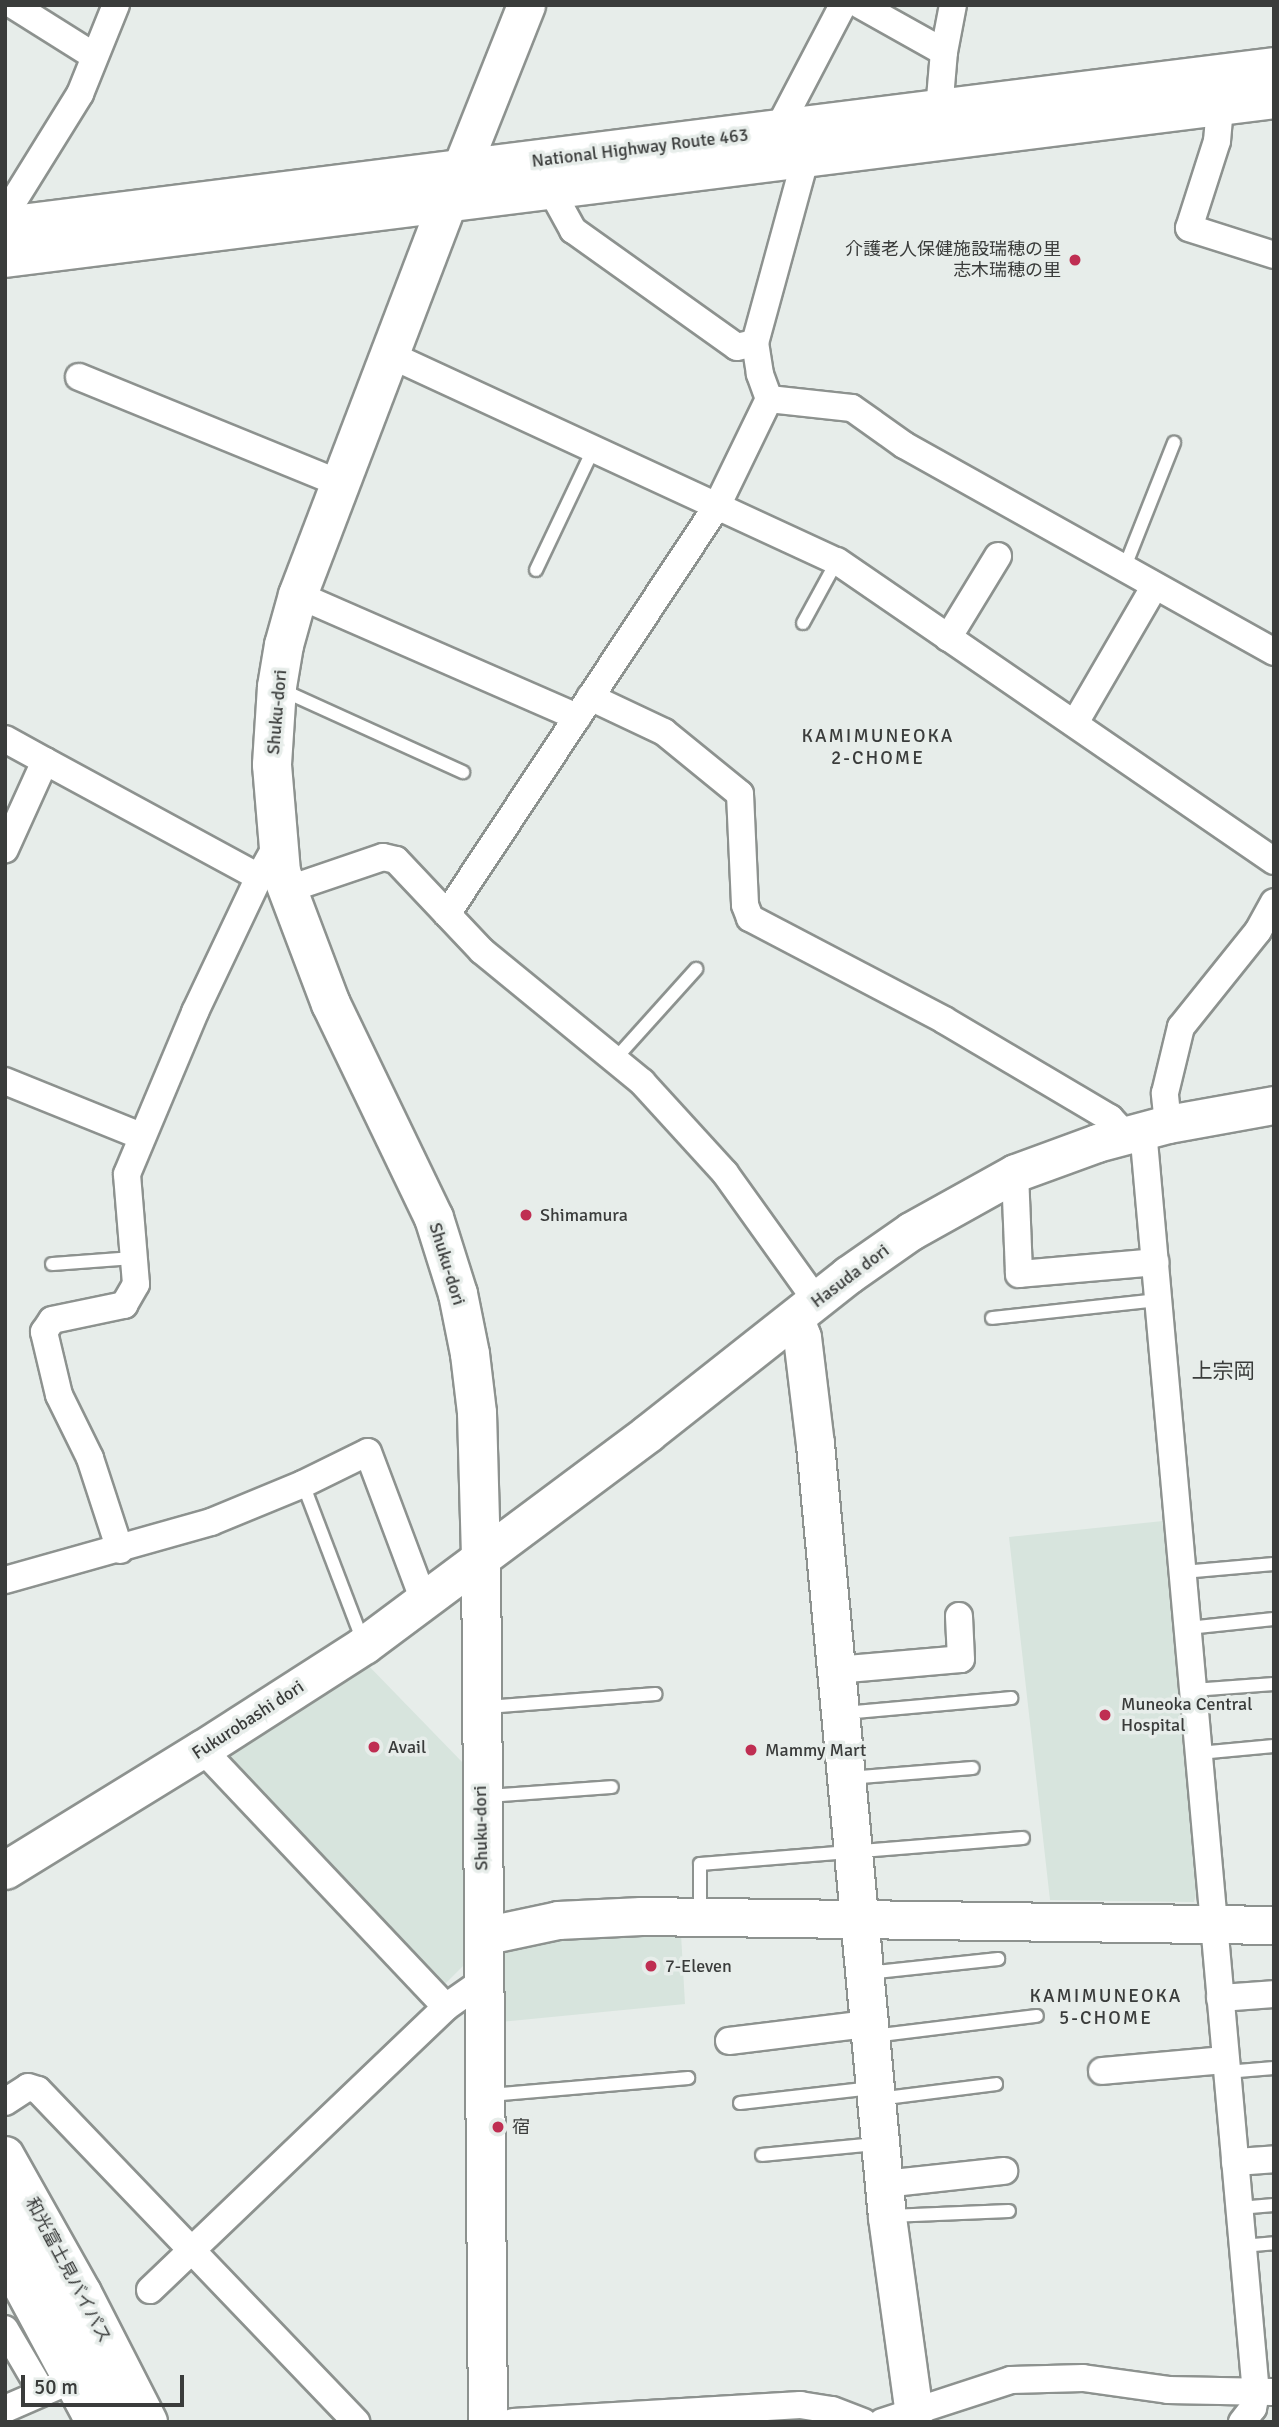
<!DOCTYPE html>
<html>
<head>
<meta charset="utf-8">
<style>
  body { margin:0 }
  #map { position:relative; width:1279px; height:2427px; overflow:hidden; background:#e7edea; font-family:Signika,"Noto Sans JP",sans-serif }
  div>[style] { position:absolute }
  .built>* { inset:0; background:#d7e4dd }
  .roads { filter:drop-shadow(2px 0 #8d928f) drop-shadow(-2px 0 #8d928f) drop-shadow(0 2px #8d928f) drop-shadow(0 -2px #8d928f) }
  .lane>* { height:12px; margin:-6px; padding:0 6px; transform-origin:6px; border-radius:6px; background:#fff }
  .street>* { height:26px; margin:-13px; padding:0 13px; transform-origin:13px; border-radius:13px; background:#fff }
  .secondary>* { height:37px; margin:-18.5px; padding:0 18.5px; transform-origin:18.5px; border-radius:18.5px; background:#fff }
  .primary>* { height:38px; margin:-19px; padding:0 19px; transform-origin:19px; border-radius:19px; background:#fff }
  .highway>* { height:38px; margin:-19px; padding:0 19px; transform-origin:19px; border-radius:19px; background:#fff }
  .dots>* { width:19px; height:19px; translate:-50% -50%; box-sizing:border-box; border:4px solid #e7edea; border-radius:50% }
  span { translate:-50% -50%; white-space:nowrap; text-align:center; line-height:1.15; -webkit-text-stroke:7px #e7edea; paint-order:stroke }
  .street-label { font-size:18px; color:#3a3c3b }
  .poi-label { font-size:18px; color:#3a3c3b }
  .right { translate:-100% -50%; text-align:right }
  .left { translate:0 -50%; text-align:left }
  .neighbourhood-label { font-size:19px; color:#3a3c3b; letter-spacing:2px }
  .quarter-label { font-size:21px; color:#3a3c3b }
  .frame { position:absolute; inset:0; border:7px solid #3a3c3b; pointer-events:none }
  .scale { position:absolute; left:21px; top:2375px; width:163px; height:32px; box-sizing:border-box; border:4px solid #3a3c3b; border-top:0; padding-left:9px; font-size:21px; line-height:24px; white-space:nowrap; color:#3a3c3b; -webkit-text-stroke:5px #e7edea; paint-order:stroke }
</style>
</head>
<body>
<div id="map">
  <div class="built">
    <div style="clip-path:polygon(1163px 1521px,1196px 1894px,1194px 1902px,1050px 1900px,1009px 1537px)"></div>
    <div style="clip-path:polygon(364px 1661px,464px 1764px,464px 1965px,442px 1987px,223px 1757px)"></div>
    <div style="clip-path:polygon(597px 1933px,681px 1934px,685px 2004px,501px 2022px,500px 1956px,511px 1944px)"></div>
  </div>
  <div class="roads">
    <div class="lane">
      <div style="left:1124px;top:569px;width:136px;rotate:-68.4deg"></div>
      <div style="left:536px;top:570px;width:135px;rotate:-64.6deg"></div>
      <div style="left:803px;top:623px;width:71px;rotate:-61.3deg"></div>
      <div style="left:282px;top:690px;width:199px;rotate:24.4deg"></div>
      <div style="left:616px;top:1058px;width:120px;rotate:-48deg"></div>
      <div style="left:52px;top:1264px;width:82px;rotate:-4.2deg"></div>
      <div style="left:992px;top:1318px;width:168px;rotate:-6.2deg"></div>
      <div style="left:303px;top:1484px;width:168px;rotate:69.1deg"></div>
      <div style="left:1183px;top:1572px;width:91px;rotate:-5deg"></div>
      <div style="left:1188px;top:1628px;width:86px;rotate:-6deg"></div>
      <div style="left:1193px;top:1690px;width:81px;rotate:-4.2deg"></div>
      <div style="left:487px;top:1707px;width:169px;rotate:-4.4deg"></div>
      <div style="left:844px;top:1713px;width:168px;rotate:-5.1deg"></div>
      <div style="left:1199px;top:1753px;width:75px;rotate:-5.3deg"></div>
      <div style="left:848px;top:1778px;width:125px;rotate:-4.6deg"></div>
      <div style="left:487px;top:1796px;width:125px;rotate:-4.1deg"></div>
      <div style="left:700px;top:1915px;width:51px;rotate:-90deg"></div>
      <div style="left:700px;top:1864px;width:324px;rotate:-4.6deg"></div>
      <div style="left:867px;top:1973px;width:132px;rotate:-6.1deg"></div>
      <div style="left:873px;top:2036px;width:165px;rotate:-7deg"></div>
      <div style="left:1226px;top:2072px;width:48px;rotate:-4.8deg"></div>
      <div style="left:490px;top:2095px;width:199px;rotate:-4.9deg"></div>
      <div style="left:878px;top:2099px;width:119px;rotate:-7.2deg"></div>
      <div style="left:740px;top:2103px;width:133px;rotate:-6.5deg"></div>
      <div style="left:762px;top:2155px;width:116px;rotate:-5.5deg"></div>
      <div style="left:1239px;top:2208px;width:35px;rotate:-5deg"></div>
      <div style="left:890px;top:2216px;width:119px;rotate:-2.4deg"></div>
      <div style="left:1242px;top:2246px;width:32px;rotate:-5deg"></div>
    </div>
    <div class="street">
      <div style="left:13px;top:5px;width:96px;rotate:32.2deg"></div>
      <div style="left:860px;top:5px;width:96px;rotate:29.2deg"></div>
      <div style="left:1220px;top:107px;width:34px;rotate:95deg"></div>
      <div style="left:1217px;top:141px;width:91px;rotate:107.8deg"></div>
      <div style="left:1189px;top:228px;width:89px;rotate:17.6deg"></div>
      <div style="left:939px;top:110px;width:58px;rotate:-85.1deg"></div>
      <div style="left:944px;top:52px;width:48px;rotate:-79.2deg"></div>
      <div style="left:777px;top:131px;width:142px;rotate:-62.4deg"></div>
      <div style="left:551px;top:190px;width:46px;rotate:61.2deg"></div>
      <div style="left:573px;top:230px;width:201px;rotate:35.5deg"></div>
      <div style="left:737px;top:347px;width:18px;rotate:-13deg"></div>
      <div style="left:10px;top:225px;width:15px;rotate:-98deg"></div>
      <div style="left:8px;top:210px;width:137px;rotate:-58.2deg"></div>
      <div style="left:80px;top:94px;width:96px;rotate:-68deg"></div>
      <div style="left:388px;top:354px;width:494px;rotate:24.8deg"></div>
      <div style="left:837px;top:561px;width:530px;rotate:34.47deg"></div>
      <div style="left:79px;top:377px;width:281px;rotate:22.2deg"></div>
      <div style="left:769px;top:399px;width:83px;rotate:6.2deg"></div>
      <div style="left:852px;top:408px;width:64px;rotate:35.4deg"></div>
      <div style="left:904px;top:445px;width:424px;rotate:29.2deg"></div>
      <div style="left:298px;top:595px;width:305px;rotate:23.6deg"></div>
      <div style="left:948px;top:638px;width:96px;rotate:-58.6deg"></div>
      <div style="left:590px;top:697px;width:82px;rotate:25.3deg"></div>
      <div style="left:664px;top:732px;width:98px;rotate:39.2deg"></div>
      <div style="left:740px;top:794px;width:111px;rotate:87.4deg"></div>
      <div style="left:745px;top:905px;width:14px;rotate:69deg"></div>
      <div style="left:750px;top:918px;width:219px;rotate:27.7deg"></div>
      <div style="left:944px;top:1020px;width:193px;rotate:30.6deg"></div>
      <div style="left:1110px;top:1118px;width:22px;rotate:47deg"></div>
      <div style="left:1075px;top:723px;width:157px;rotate:-59.8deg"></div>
      <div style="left:5px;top:739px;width:46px;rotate:28.8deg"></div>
      <div style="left:45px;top:761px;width:97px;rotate:114.4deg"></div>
      <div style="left:45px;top:761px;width:243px;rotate:28.5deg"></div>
      <div style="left:259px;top:877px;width:17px;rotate:-13deg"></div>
      <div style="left:289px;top:889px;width:99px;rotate:-18.8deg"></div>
      <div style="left:383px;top:857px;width:13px;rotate:13deg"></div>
      <div style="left:396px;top:860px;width:125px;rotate:46.6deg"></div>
      <div style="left:482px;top:951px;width:207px;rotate:39.3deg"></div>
      <div style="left:642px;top:1082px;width:123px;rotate:47.6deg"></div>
      <div style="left:725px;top:1173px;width:156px;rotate:54.4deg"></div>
      <div style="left:447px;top:914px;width:491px;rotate:-56.5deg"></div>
      <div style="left:718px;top:504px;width:117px;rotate:-64.1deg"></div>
      <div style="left:769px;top:399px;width:27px;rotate:-110deg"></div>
      <div style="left:760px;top:374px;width:31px;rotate:-99deg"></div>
      <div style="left:755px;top:343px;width:193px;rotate:-74.7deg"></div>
      <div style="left:5px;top:1081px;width:147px;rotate:22deg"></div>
      <div style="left:1168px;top:1124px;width:31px;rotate:-96deg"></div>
      <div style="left:1165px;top:1093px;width:68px;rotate:-76.4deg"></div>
      <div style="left:1181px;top:1027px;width:123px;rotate:-51.3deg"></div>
      <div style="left:1258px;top:931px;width:33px;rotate:-61deg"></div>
      <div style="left:1143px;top:1130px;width:1268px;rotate:84.89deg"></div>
      <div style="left:1256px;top:2393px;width:15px;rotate:101deg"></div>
      <div style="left:1253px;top:2408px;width:18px;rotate:128deg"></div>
      <div style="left:1015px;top:1173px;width:101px;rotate:87.7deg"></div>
      <div style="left:1019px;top:1274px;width:137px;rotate:-5deg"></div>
      <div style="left:120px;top:1550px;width:97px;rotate:-108.1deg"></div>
      <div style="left:90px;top:1458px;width:70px;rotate:-116.2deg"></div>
      <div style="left:59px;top:1395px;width:65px;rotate:-103.4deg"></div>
      <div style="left:44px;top:1332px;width:14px;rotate:-56deg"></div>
      <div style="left:52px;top:1320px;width:74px;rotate:-11.8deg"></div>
      <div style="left:124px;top:1305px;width:24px;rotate:-60deg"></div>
      <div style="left:136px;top:1284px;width:110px;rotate:-94.7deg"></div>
      <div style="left:127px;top:1174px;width:176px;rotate:-67.2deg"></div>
      <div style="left:195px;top:1012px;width:149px;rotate:-64.6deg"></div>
      <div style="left:259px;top:877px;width:38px;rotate:-61deg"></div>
      <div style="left:5px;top:1580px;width:214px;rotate:-15.7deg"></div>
      <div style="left:211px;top:1522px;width:100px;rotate:-22.4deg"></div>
      <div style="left:303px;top:1484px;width:72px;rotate:-26.2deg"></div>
      <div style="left:368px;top:1452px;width:159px;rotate:69.4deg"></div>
      <div style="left:836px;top:1670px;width:125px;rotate:-5deg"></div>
      <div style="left:961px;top:1659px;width:43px;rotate:-92.7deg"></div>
      <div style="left:202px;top:1749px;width:355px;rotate:46.6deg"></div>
      <div style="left:1220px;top:1998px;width:54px;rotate:-4.2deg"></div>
      <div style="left:729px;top:2041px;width:140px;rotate:-7deg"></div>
      <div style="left:1102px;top:2071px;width:124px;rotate:-5.1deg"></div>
      <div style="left:5px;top:2102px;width:27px;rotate:-33deg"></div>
      <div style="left:28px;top:2087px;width:10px;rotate:17deg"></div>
      <div style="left:38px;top:2090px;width:460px;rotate:46.2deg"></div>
      <div style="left:1235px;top:2162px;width:39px;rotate:-4deg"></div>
      <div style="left:884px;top:2184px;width:121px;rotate:-6.2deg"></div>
      <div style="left:5px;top:2266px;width:169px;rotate:61.8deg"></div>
      <div style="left:85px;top:2415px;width:15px;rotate:28deg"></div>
      <div style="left:150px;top:2290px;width:410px;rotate:-43.7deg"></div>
      <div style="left:446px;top:2007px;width:45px;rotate:-35.1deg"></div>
      <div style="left:5px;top:2329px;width:73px;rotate:59.6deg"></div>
      <div style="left:5px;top:2409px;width:58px;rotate:-23.5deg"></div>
      <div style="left:513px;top:2422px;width:288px;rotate:-3.4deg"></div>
      <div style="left:800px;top:2405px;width:32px;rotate:9deg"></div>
      <div style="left:832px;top:2410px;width:34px;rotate:21deg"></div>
      <div style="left:882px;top:2422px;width:136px;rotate:-18deg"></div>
      <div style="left:1011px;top:2380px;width:72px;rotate:-1.6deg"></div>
      <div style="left:1083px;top:2378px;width:86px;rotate:8deg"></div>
      <div style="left:1168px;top:2390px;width:104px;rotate:1.1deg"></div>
    </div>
    <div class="secondary">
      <div style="left:460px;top:171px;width:179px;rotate:-68.3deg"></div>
      <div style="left:795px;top:1319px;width:19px;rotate:69deg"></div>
      <div style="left:802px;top:1337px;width:108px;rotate:83.1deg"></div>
      <div style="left:815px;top:1444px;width:776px;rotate:84.68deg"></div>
      <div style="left:887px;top:2217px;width:198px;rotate:82.2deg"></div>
      <div style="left:5px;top:1870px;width:231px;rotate:-31.6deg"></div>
      <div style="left:202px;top:1749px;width:193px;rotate:-32.7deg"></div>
      <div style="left:364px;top:1645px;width:354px;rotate:-36.7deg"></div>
      <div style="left:648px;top:1433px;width:255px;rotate:-38.3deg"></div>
      <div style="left:848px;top:1275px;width:77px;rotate:-34.9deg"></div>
      <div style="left:911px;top:1231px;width:119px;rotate:-29.1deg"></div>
      <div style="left:1015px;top:1173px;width:87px;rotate:-20.1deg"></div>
      <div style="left:1097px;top:1143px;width:73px;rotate:-15deg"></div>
      <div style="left:1168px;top:1124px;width:108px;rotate:-10.2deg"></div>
      <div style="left:483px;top:1936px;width:77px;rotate:-12deg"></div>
      <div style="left:558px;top:1920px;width:83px;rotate:-2.8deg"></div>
      <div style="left:641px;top:1916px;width:633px;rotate:0.81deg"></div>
    </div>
    <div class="primary">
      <div style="left:458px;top:176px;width:449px;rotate:110.9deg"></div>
      <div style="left:298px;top:595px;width:52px;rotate:105.6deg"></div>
      <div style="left:284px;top:645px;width:43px;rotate:99.5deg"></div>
      <div style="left:277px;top:687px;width:78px;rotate:93.7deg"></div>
      <div style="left:272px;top:765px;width:107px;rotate:85.2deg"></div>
      <div style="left:281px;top:872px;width:141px;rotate:69.3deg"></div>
      <div style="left:331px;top:1004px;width:237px;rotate:64.3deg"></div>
      <div style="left:434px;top:1218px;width:80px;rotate:72.5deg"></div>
      <div style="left:458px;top:1294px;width:61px;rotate:78.7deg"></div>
      <div style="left:470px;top:1354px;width:59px;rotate:83.2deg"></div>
      <div style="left:477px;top:1413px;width:142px;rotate:88.4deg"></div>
      <div style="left:481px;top:1555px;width:867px;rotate:89.54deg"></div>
    </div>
    <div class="highway">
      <div style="left:5px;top:226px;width:1279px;rotate:-7.14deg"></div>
      <div style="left:5px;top:258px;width:1279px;rotate:-7.14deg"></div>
      <div style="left:5px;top:2156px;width:157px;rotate:60.7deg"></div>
      <div style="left:82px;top:2293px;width:145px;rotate:62.9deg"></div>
      <div style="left:5px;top:2215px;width:235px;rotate:61.8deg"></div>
    </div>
  </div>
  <div class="dots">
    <div style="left:1075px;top:260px;background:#bf2e52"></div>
    <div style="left:526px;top:1215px;background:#bf2e52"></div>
    <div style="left:1105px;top:1715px;background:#bf2e52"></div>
    <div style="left:374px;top:1747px;background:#bf2e52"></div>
    <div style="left:751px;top:1750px;background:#bf2e52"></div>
    <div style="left:651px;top:1966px;background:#bf2e52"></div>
    <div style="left:498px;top:2127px;background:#bf2e52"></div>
  </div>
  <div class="street-label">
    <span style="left:640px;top:148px;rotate:-7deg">National Highway Route 463</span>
    <span style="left:277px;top:712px;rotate:-85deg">Shuku-dori</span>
    <span style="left:447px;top:1264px;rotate:73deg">Shuku-dori</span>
    <span style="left:850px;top:1276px;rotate:-37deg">Hasuda dori</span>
    <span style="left:248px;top:1720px;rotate:-33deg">Fukurobashi dori</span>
    <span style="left:481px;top:1828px;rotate:-91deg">Shuku-dori</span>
    <span style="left:68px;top:2270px;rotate:62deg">和光富士見バイパス</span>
  </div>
  <div class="poi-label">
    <span class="right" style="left:1061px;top:260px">介護老人保健施設瑞穂の里<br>志木瑞穂の里</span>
    <span class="left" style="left:540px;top:1215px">Shimamura</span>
    <span class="left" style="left:1121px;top:1715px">Muneoka Central<br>Hospital</span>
    <span class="left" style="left:388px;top:1747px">Avail</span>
    <span class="left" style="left:765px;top:1750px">Mammy Mart</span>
    <span class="left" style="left:665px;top:1966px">7-Eleven</span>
    <span class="left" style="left:512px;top:2127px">宿</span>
  </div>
  <div class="neighbourhood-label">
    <span style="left:878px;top:748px">KAMIMUNEOKA<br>2-CHOME</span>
    <span style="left:1106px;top:2008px">KAMIMUNEOKA<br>5-CHOME</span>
  </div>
  <div class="quarter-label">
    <span style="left:1223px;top:1371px">上宗岡</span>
  </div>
  <div class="frame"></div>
  <div class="scale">50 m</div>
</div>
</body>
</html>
